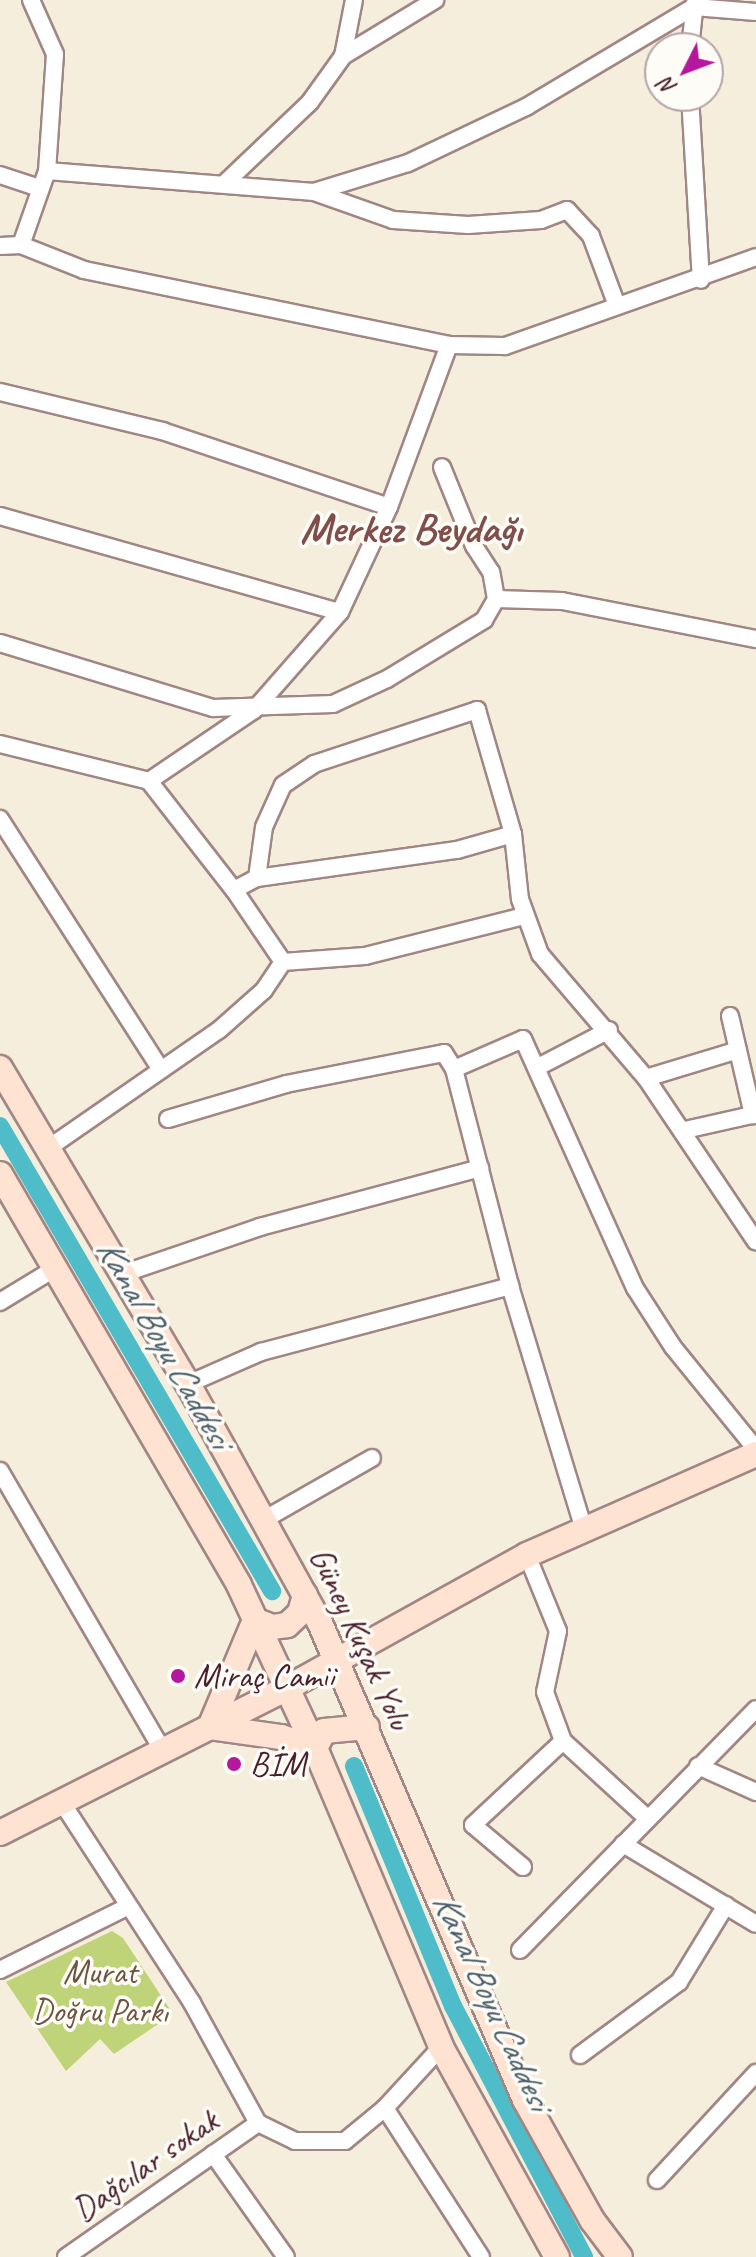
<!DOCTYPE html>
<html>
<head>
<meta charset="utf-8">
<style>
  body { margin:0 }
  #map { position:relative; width:756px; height:2257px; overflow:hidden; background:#f5eedc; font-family:Caveat,sans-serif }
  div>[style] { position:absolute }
  .green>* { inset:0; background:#bfd478 }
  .canal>* { height:18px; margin:-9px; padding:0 9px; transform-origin:9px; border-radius:9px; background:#4fbcc9 }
  .roads { filter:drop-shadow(2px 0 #a08684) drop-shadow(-2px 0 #a08684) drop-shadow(0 2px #a08684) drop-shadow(0 -2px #a08684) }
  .minor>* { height:16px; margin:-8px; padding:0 8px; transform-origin:8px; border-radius:8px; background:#fff }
  .secondary>* { height:24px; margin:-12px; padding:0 12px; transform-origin:12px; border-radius:12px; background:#fee3d2 }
  .dots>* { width:22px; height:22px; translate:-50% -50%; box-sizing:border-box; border:4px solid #fdfcf7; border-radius:50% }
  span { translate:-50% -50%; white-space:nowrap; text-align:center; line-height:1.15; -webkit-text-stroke:7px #fdfcf7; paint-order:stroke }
  .street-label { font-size:34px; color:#4a1f2b }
  .poi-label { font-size:34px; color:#4a1f2b }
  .left { translate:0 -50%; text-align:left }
  .park-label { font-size:34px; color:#6d5542 }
  .water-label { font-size:36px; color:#4c5e6a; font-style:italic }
  .district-label { font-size:42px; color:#804f4b; font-weight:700 }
  .north { position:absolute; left:644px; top:32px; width:80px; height:80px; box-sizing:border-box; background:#fdfcf7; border:2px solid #b5a4a5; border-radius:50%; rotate:228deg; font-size:22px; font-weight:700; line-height:32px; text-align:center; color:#4a1f2b }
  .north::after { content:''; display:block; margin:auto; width:28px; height:36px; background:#b5179e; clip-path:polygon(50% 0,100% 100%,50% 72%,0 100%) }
</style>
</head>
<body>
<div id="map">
  <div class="green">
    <div style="clip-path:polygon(112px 1931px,123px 1938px,173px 2014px,114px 2054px,100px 2039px,66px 2071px,6px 1982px)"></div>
  </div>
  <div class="canal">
    <div style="left:0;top:1126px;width:539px;rotate:59.67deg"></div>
    <div style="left:354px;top:1766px;width:260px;rotate:67.6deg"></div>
    <div style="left:453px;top:2006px;width:283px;rotate:62.4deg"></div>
  </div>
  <div class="roads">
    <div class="minor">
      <div style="left:31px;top:0;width:59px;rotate:66deg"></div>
      <div style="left:55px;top:54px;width:117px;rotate:93.9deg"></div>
      <div style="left:690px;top:48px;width:46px;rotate:-83.8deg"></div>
      <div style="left:343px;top:56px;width:108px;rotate:-31.3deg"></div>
      <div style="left:690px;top:96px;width:184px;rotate:86.6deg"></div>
      <div style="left:0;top:175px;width:41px;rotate:18.4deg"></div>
      <div style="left:224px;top:184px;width:119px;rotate:-43.6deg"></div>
      <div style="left:310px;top:102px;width:57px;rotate:-54.3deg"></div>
      <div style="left:343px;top:56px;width:57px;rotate:-78.9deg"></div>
      <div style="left:314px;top:192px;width:84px;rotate:19.5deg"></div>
      <div style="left:393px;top:220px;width:75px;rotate:3.8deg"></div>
      <div style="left:468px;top:225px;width:73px;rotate:-3.9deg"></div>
      <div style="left:541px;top:220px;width:28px;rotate:-21deg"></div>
      <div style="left:567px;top:210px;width:35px;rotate:47deg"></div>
      <div style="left:591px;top:236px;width:72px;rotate:69.5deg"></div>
      <div style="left:21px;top:245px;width:68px;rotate:21.6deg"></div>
      <div style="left:84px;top:270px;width:373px;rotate:11.6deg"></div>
      <div style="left:0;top:246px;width:21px;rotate:-3deg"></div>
      <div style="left:21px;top:245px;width:78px;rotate:-70.6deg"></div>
      <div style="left:47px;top:171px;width:268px;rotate:4.5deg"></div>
      <div style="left:314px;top:192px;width:98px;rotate:-17.1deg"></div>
      <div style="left:408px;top:163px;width:131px;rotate:-25.4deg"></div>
      <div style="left:526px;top:107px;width:196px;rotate:-30.8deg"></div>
      <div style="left:694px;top:7px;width:62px;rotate:4.6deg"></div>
      <div style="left:0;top:392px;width:167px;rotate:13.5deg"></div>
      <div style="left:162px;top:431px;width:239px;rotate:18.5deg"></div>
      <div style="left:0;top:516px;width:353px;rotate:15.8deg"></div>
      <div style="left:340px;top:612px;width:116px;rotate:-65deg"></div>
      <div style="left:389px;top:507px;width:173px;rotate:-69.7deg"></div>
      <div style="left:449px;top:345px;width:56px;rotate:1deg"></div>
      <div style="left:505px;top:346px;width:266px;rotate:-19.5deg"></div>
      <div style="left:496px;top:599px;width:66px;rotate:1.7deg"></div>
      <div style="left:562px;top:601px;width:198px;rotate:11.1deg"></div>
      <div style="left:0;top:643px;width:223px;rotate:17deg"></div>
      <div style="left:213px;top:708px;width:120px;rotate:-1.9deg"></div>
      <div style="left:333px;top:704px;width:60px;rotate:-24.8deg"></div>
      <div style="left:387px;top:679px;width:114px;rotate:-31.3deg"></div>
      <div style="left:484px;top:620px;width:24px;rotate:-60deg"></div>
      <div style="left:496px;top:599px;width:27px;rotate:-100deg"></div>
      <div style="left:491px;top:572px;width:31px;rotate:-123deg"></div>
      <div style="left:474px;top:546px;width:85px;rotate:-112.1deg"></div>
      <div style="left:0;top:744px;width:154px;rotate:13.9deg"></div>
      <div style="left:149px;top:781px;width:127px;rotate:-34.1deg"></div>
      <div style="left:254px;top:710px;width:130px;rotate:-48.7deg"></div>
      <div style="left:149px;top:781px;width:138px;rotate:52.1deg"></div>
      <div style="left:234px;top:890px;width:26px;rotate:-28deg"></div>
      <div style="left:257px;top:878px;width:202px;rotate:-8deg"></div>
      <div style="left:457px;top:850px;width:58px;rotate:-15.9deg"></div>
      <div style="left:0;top:819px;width:298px;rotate:57.3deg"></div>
      <div style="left:257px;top:878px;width:51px;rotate:-82.2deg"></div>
      <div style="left:264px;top:827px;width:46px;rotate:-65.7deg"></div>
      <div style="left:283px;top:785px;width:37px;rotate:-34deg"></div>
      <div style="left:314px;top:764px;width:172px;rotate:-18.3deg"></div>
      <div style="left:477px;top:710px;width:129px;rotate:73.8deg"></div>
      <div style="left:513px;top:834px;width:65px;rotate:83.9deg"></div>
      <div style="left:520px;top:899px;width:59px;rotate:70deg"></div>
      <div style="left:540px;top:954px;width:163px;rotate:49.5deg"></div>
      <div style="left:646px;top:1078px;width:197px;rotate:56.1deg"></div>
      <div style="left:283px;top:962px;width:82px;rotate:-4.2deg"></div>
      <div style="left:365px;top:956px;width:164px;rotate:-14.1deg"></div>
      <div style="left:730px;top:1016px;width:102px;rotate:76.9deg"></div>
      <div style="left:538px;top:1067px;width:80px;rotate:-27.5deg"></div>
      <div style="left:454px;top:1069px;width:75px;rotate:-23.5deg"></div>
      <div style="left:523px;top:1039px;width:273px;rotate:65.8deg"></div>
      <div style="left:635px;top:1288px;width:70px;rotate:57.2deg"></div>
      <div style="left:673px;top:1347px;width:132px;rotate:50.9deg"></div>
      <div style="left:646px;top:1078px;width:96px;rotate:-16.9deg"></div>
      <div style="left:168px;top:1119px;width:123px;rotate:-16.5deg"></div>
      <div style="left:286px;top:1084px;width:161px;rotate:-11.1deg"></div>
      <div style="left:444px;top:1053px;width:19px;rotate:58deg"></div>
      <div style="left:454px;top:1069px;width:224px;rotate:75.5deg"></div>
      <div style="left:510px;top:1286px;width:255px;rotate:73.1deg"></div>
      <div style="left:685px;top:1130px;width:73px;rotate:-12.7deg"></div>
      <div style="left:47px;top:1149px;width:209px;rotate:-34.7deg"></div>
      <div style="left:219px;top:1030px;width:60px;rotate:-41.6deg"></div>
      <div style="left:264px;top:990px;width:34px;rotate:-56deg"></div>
      <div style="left:283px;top:962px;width:87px;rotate:-124.2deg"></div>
      <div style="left:122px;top:1274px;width:146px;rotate:-18.8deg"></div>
      <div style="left:260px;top:1227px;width:228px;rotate:-15deg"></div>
      <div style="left:0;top:1302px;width:63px;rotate:-31.4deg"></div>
      <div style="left:188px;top:1384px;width:80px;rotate:-23.7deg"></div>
      <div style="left:261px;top:1352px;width:258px;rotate:-14.8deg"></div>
      <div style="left:0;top:1471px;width:326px;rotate:59.8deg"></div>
      <div style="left:265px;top:1519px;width:123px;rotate:-29.7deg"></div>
      <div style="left:527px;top:1555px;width:82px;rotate:67.8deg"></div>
      <div style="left:558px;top:1631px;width:62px;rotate:102deg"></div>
      <div style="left:545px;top:1692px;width:52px;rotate:69.8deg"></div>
      <div style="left:563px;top:1741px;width:114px;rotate:42.5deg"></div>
      <div style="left:698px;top:1766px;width:64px;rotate:24.1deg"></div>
      <div style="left:61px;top:1801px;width:241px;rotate:57deg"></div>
      <div style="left:192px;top:2003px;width:137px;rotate:61.2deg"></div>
      <div style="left:258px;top:2123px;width:41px;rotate:25.9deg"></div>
      <div style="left:295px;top:2141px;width:50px"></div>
      <div style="left:345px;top:2141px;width:52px;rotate:-39.5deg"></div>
      <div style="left:385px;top:2108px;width:83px;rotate:-47.4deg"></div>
      <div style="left:623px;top:1844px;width:155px;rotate:31deg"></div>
      <div style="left:523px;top:1867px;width:65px;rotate:-140deg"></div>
      <div style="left:473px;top:1825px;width:123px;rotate:-43deg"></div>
      <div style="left:520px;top:1950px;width:337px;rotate:-45.6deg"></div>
      <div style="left:0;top:1970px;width:142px;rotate:-26.4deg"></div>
      <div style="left:580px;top:2055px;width:123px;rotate:-36.4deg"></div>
      <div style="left:679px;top:1982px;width:90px;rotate:-58.6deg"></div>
      <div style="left:385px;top:2108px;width:177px;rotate:57.2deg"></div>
      <div style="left:213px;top:2154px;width:126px;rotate:54.7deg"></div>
      <div style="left:657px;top:2180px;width:146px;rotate:-47.2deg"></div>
      <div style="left:66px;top:2257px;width:234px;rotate:-34.9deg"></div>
    </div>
    <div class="secondary">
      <div style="left:0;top:1068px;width:368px;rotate:59.3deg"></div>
      <div style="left:188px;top:1384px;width:273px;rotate:61.1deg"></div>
      <div style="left:320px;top:1623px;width:519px;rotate:66.74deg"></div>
      <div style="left:525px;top:2100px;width:137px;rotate:60.8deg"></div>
      <div style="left:592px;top:2220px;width:46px;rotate:52.9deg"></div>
      <div style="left:0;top:1174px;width:475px;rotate:59.8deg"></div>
      <div style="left:239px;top:1585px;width:180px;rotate:65deg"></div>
      <div style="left:315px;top:1748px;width:324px;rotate:67.1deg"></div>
      <div style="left:441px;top:2047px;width:240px;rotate:61.1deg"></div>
      <div style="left:305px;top:1595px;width:19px;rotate:106deg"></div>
      <div style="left:300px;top:1613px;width:18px;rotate:137deg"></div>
      <div style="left:287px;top:1625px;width:15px;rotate:172deg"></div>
      <div style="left:272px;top:1627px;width:18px;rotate:-158deg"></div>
      <div style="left:255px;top:1620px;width:116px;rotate:112.8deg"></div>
      <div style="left:210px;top:1727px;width:72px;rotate:8deg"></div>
      <div style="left:281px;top:1737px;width:36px;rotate:18deg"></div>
      <div style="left:315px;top:1748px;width:19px;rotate:-62deg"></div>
      <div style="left:324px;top:1731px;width:43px;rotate:-5.3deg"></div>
      <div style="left:0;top:1833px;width:324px;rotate:-26.8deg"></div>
      <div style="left:289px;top:1687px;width:272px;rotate:-29deg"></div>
      <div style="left:527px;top:1555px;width:250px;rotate:-23.8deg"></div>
    </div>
  </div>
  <div class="dots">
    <div style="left:178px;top:1676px;background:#b5179e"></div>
    <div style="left:234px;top:1764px;background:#b5179e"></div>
  </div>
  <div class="street-label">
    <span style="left:361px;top:1638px;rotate:65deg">Güney Kuşak Yolu</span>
    <span style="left:145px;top:2165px;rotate:-35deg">Dağcılar sokak</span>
  </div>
  <div class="poi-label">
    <span class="left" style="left:194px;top:1676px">Miraç Camii</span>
    <span class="left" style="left:250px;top:1764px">BİM</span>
  </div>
  <div class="park-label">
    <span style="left:100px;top:1991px">Murat<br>Doğru Parkı</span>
  </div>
  <div class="water-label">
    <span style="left:164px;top:1343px;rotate:60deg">Kanal Boyu Caddesi</span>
    <span style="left:492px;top:2001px;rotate:65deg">Kanal Boyu Caddesi</span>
  </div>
  <div class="district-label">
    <span style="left:411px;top:529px">Merkez Beydağı</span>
  </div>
  <div class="north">N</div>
</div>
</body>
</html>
